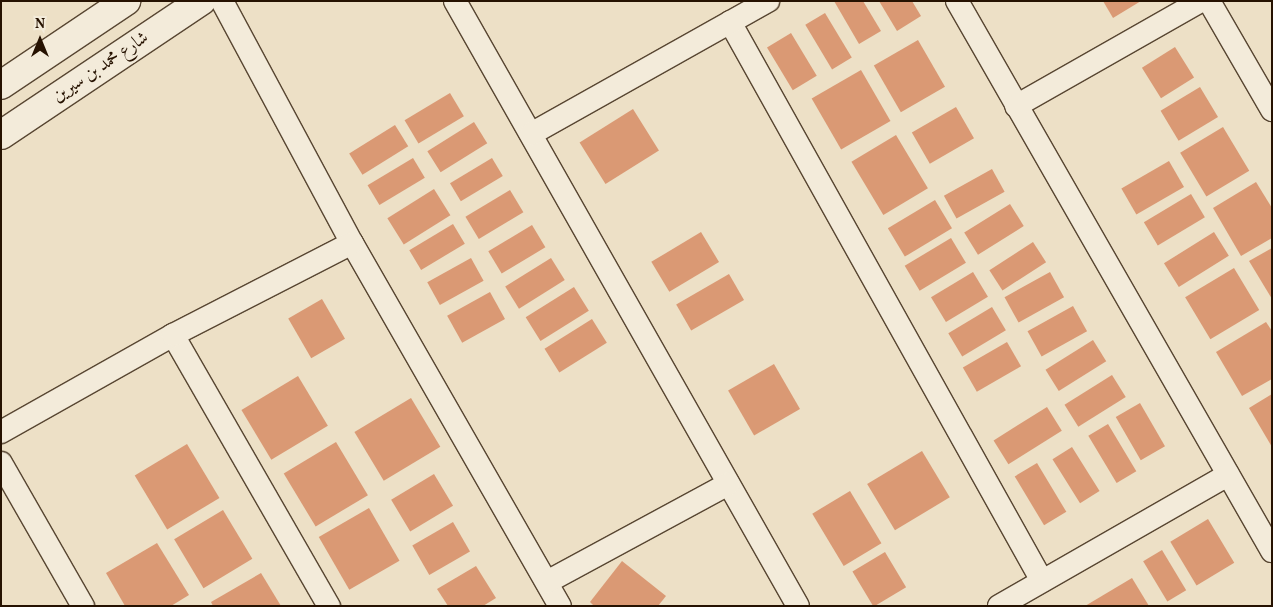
<!DOCTYPE html>
<html>
<head>
<meta charset="utf-8">
<style>
  body { margin:0 }
  #map { position:relative; width:1273px; height:607px; overflow:hidden; background:#ede0c6; font-family:Vollkorn,Amiri,serif }
  div>[style] { position:absolute }
  .building>* { inset:0; background:#da9974; transform-origin:0 0 }
  .roads { filter:drop-shadow(1px 0 #584632) drop-shadow(-1px 0 #584632) drop-shadow(0 1px #584632) drop-shadow(0 -1px #584632) }
  .street>* { height:22px; margin:-11px; padding:0 11px; transform-origin:11px; border-radius:11px; background:#f3ebda }
  .secondary>* { height:28px; margin:-14px; padding:0 14px; transform-origin:14px; border-radius:14px; background:#f3ebda }
  span { translate:-50% -50%; white-space:nowrap; text-align:center; line-height:1.15; -webkit-text-stroke:4px #f3ebda; paint-order:stroke }
  .street-label { font-size:18px; color:#261201 }
  .frame { position:absolute; inset:0; border:2px solid #261201; pointer-events:none }
  .north { position:absolute; left:15px; top:15px; width:50px; height:50px; -webkit-text-stroke:4px #f3ebda; paint-order:stroke; rotate:0deg; font-size:14px; font-weight:700; line-height:20px; text-align:center; color:#261201 }
  .north::after { content:''; display:block; margin:auto; width:18px; height:22px; background:#261201; clip-path:polygon(50% 0,100% 100%,50% 72%,0 100%) }
</style>
</head>
<body>
<div id="map">
  <div class="building">
    <div style="clip-path:polygon(834px 1px,863px 1px,881px 31px,859px 44px)"></div>
    <div style="clip-path:polygon(879px 1px,912px 1px,921px 16px,897px 31px)"></div>
    <div style="clip-path:polygon(1103px 1px,1141px 1px,1113px 18px)"></div>
    <div style="left:825px;top:13px;width:52px;height:23px;rotate:59deg"></div>
    <div style="left:791px;top:33px;width:50px;height:28px;rotate:59deg"></div>
    <div style="left:918px;top:40px;width:54px;height:51px;rotate:60deg"></div>
    <div style="left:1175px;top:47px;width:36px;height:39px;rotate:58deg"></div>
    <div style="left:861px;top:70px;width:59px;height:57px;rotate:60deg"></div>
    <div style="left:1200px;top:87px;width:35px;height:46px;rotate:59deg"></div>
    <div style="left:450px;top:93px;width:27px;height:53px;rotate:59deg"></div>
    <div style="left:956px;top:107px;width:36px;height:51px;rotate:60deg"></div>
    <div style="left:633px;top:109px;width:49px;height:63px;rotate:58deg"></div>
    <div style="left:474px;top:122px;width:25px;height:55px;rotate:58deg"></div>
    <div style="left:395px;top:125px;width:25px;height:54px;rotate:58deg"></div>
    <div style="left:1223px;top:127px;width:51px;height:50px;rotate:59deg"></div>
    <div style="left:896px;top:135px;width:62px;height:52px;rotate:59deg"></div>
    <div style="left:413px;top:158px;width:23px;height:53px;rotate:59deg"></div>
    <div style="left:492px;top:158px;width:21px;height:49px;rotate:59deg"></div>
    <div style="left:1169px;top:161px;width:30px;height:55px;rotate:60deg"></div>
    <div style="left:992px;top:169px;width:26px;height:55px;rotate:61deg"></div>
    <div style="clip-path:polygon(1256px 182px,1272px 208px,1272px 238px,1241px 256px,1213px 208px)"></div>
    <div style="left:434px;top:189px;width:31px;height:55px;rotate:58deg"></div>
    <div style="left:510px;top:190px;width:26px;height:52px;rotate:59deg"></div>
    <div style="left:1191px;top:194px;width:27px;height:55px;rotate:59deg"></div>
    <div style="left:935px;top:200px;width:33px;height:55px;rotate:59deg"></div>
    <div style="left:1010px;top:204px;width:26px;height:54px;rotate:58deg"></div>
    <div style="left:453px;top:224px;width:23px;height:51px;rotate:59deg"></div>
    <div style="left:532px;top:225px;width:26px;height:51px;rotate:59deg"></div>
    <div style="left:701px;top:232px;width:35px;height:58px;rotate:59deg"></div>
    <div style="left:1214px;top:232px;width:28px;height:59px;rotate:58deg"></div>
    <div style="left:951px;top:238px;width:29px;height:54px;rotate:59deg"></div>
    <div style="left:1033px;top:242px;width:24px;height:52px;rotate:57deg"></div>
    <div style="clip-path:polygon(1272px 248px,1272px 299px,1249px 261px)"></div>
    <div style="left:471px;top:258px;width:26px;height:50px;rotate:61deg"></div>
    <div style="left:551px;top:258px;width:26px;height:54px;rotate:58deg"></div>
    <div style="left:1234px;top:268px;width:49px;height:57px;rotate:59deg"></div>
    <div style="left:973px;top:272px;width:29px;height:49px;rotate:59deg"></div>
    <div style="left:1050px;top:272px;width:29px;height:52px;rotate:61deg"></div>
    <div style="left:729px;top:274px;width:30px;height:61px;rotate:60deg"></div>
    <div style="left:574px;top:287px;width:28px;height:57px;rotate:58deg"></div>
    <div style="left:490px;top:292px;width:31px;height:49px;rotate:61deg"></div>
    <div style="left:322px;top:299px;width:46px;height:39px;rotate:60deg"></div>
    <div style="left:1073px;top:306px;width:29px;height:52px;rotate:61deg"></div>
    <div style="left:992px;top:307px;width:27px;height:51px;rotate:59deg"></div>
    <div style="left:592px;top:319px;width:28px;height:56px;rotate:58deg"></div>
    <div style="clip-path:polygon(1266px 322px,1272px 331px,1272px 379px,1242px 396px,1216px 352px)"></div>
    <div style="left:1093px;top:340px;width:25px;height:56px;rotate:58deg"></div>
    <div style="left:1007px;top:342px;width:28px;height:51px;rotate:60deg"></div>
    <div style="left:774px;top:364px;width:52px;height:53px;rotate:60deg"></div>
    <div style="left:1112px;top:375px;width:26px;height:56px;rotate:58deg"></div>
    <div style="left:298px;top:376px;width:58px;height:66px;rotate:59deg"></div>
    <div style="clip-path:polygon(1272px 394px,1272px 447px,1249px 408px)"></div>
    <div style="left:411px;top:398px;width:57px;height:66px;rotate:59deg"></div>
    <div style="left:1140px;top:403px;width:50px;height:28px;rotate:60deg"></div>
    <div style="left:1047px;top:407px;width:28px;height:63px;rotate:58deg"></div>
    <div style="left:1108px;top:424px;width:55px;height:23px;rotate:59deg"></div>
    <div style="left:336px;top:442px;width:62px;height:61px;rotate:59deg"></div>
    <div style="left:187px;top:444px;width:63px;height:61px;rotate:59deg"></div>
    <div style="left:1072px;top:447px;width:52px;height:23px;rotate:58deg"></div>
    <div style="left:922px;top:451px;width:54px;height:64px;rotate:59deg"></div>
    <div style="left:1037px;top:463px;width:57px;height:26px;rotate:59deg"></div>
    <div style="left:434px;top:474px;width:37px;height:50px;rotate:59deg"></div>
    <div style="left:850px;top:491px;width:61px;height:44px;rotate:59deg"></div>
    <div style="left:369px;top:508px;width:61px;height:58px;rotate:60deg"></div>
    <div style="left:223px;top:510px;width:57px;height:57px;rotate:59deg"></div>
    <div style="left:1208px;top:519px;width:51px;height:44px;rotate:59deg"></div>
    <div style="left:453px;top:522px;width:34px;height:47px;rotate:60deg"></div>
    <div style="clip-path:polygon(157px 543px,189px 595px,171px 606px,125px 606px,106px 573px)"></div>
    <div style="left:1162px;top:550px;width:47px;height:22px;rotate:59deg"></div>
    <div style="left:885px;top:552px;width:41px;height:38px;rotate:59deg"></div>
    <div style="clip-path:polygon(622px 561px,666px 596px,658px 606px,594px 606px,590px 602px)"></div>
    <div style="clip-path:polygon(476px 566px,496px 598px,483px 606px,448px 606px,437px 589px)"></div>
    <div style="clip-path:polygon(261px 573px,281px 606px,213px 606px,211px 602px)"></div>
    <div style="clip-path:polygon(1132px 578px,1149px 606px,1085px 606px)"></div>
  </div>
  <div class="roads">
    <div class="street">
      <div style="left:222px;top:1px;width:275px;rotate:61.8deg"></div>
      <div style="left:352px;top:243px;width:418px;rotate:60.2deg"></div>
      <div style="left:455px;top:1px;width:695px;rotate:60.45deg"></div>
      <div style="left:957px;top:1px;width:634px;rotate:60.2deg"></div>
      <div style="left:1209px;top:1px;width:126px;rotate:60deg"></div>
      <div style="left:730px;top:22px;width:640px;rotate:60.83deg"></div>
      <div style="left:1016px;top:106px;width:213px;rotate:-29.6deg"></div>
      <div style="left:531px;top:134px;width:272px;rotate:-29.3deg"></div>
      <div style="left:173px;top:335px;width:313px;rotate:60.1deg"></div>
      <div style="left:1px;top:432px;width:197px;rotate:-29.4deg"></div>
      <div style="left:173px;top:335px;width:201px;rotate:-27.2deg"></div>
      <div style="left:1px;top:463px;width:165px;rotate:60.2deg"></div>
      <div style="left:547px;top:582px;width:206px;rotate:-28.4deg"></div>
      <div style="left:999px;top:606px;width:264px;rotate:-29.8deg"></div>
    </div>
    <div class="secondary">
      <div style="left:1px;top:85px;width:151px;rotate:-33.9deg"></div>
      <div style="left:1px;top:135px;width:241px;rotate:-33.8deg"></div>
    </div>
  </div>
  <div class="street-label">
    <span style="left:101px;top:68px;rotate:-34deg">شارع محمد بن سيرين</span>
  </div>
  <div class="frame"></div>
  <div class="north">N</div>
</div>
</body>
</html>
